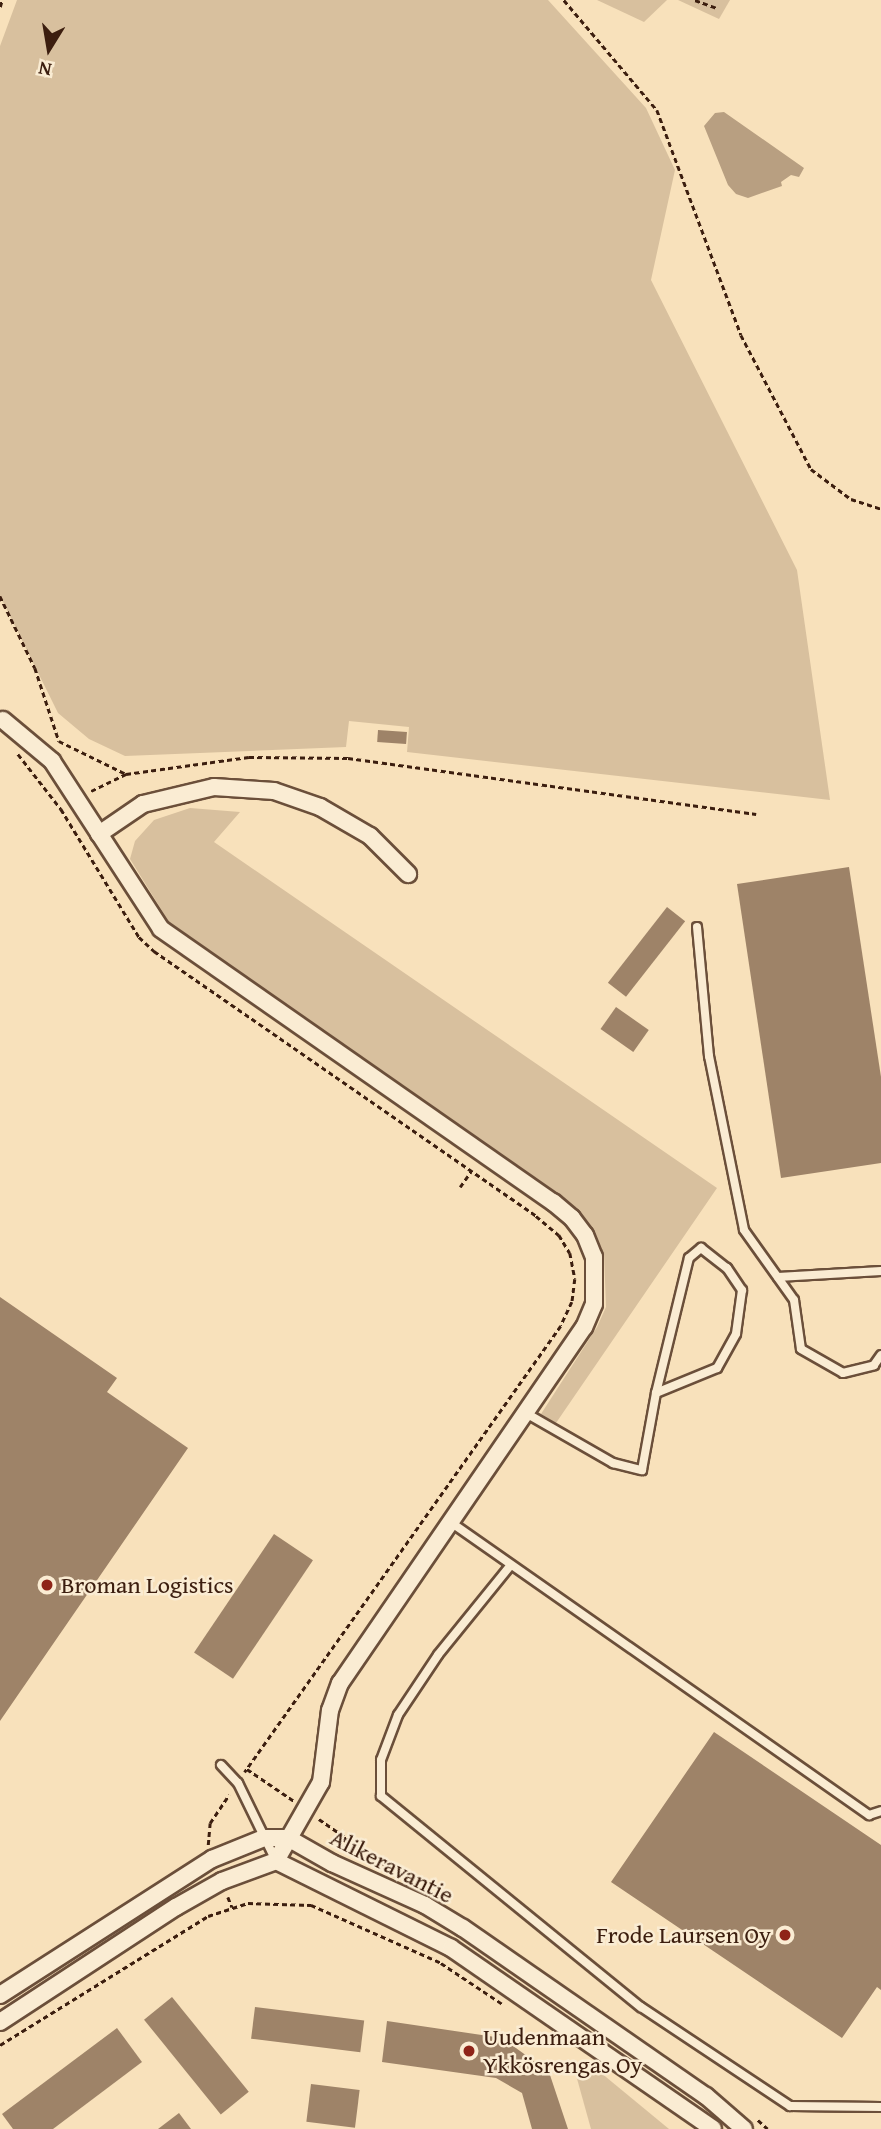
<!DOCTYPE html>
<html>
<head>
<meta charset="utf-8">
<style>
  body { margin:0 }
  #map { position:relative; width:881px; height:2129px; overflow:hidden; background:#f8e1bb; font-family:"Gentium Book Plus",serif }
  div>[style] { position:absolute }
  .green>* { inset:0; background:#d8c09e }
  .water>* { inset:0; background:#b89f81 }
  .building>* { inset:0; background:#9e8368; transform-origin:0 0 }
  .path>* { height:2.5px; margin-top:-1.25px; transform-origin:0; background:repeating-linear-gradient(90deg,#3c1e0f 0 5px,transparent 0 8.5px) }
  .roads { filter:drop-shadow(2px 0 #6b4f3a) drop-shadow(-2px 0 #6b4f3a) drop-shadow(0 2px #6b4f3a) drop-shadow(0 -2px #6b4f3a) }
  .service>* { height:8px; margin:-4px; padding:0 4px; transform-origin:4px; border-radius:4px; background:#faecd3 }
  .minor>* { height:16px; margin:-8px; padding:0 8px; transform-origin:8px; border-radius:8px; background:#faecd3 }
  .dots>* { width:19px; height:19px; translate:-50% -50%; box-sizing:border-box; border:4px solid #faecd3; border-radius:50% }
  span { translate:-50% -50%; white-space:nowrap; text-align:center; line-height:1.15; -webkit-text-stroke:5px #faecd3; paint-order:stroke }
  .poi-label { font-size:24px; color:#3c1e0f }
  .left { translate:0 -50%; text-align:left }
  .right { translate:-100% -50%; text-align:right }
  .street-label { font-size:24px; color:#3c1e0f }
  .north { position:absolute; left:14px; top:14px; width:70px; height:70px; -webkit-text-stroke:5px #faecd3; paint-order:stroke; rotate:191deg; font-size:19px; font-weight:700; line-height:28px; text-align:center; color:#3c1e0f }
  .north::after { content:''; display:block; margin:auto; width:24px; height:32px; background:#3c1e0f; clip-path:polygon(50% 0,100% 100%,50% 72%,0 100%) }
</style>
</head>
<body>
<div id="map">
  <div class="green">
    <div style="clip-path:polygon(17px 0,548px 0,646px 108px,675px 170px,651px 280px,797px 570px,830px 800px,407px 752px,409px 727px,349px 721px,346px 747px,125px 756px,89px 739px,58px 713px,0 596px,0 46px)"></div>
    <div style="clip-path:polygon(597px 0,667px 0,644px 22px)"></div>
    <div style="clip-path:polygon(678px 0,730px 0,719px 19px)"></div>
    <div style="clip-path:polygon(190px 808px,240px 812px,214px 842px,717px 1188px,556px 1423px,541px 1414px,597px 1327px,606px 1307px,604px 1254px,593px 1230px,578px 1209px,169px 922px,130px 859px,135px 841px,154px 820px)"></div>
    <div style="clip-path:polygon(589px 2063px,669px 2129px,591px 2129px,576px 2075px)"></div>
  </div>
  <div class="water">
    <div style="clip-path:polygon(724px 112px,804px 168px,799px 177px,791px 175px,781px 182px,782px 186px,748px 198px,736px 194px,728px 185px,704px 126px,715px 113px)"></div>
  </div>
  <div class="building">
    <div style="left:378px;top:730px;width:29px;height:12px;rotate:4deg"></div>
    <div style="clip-path:polygon(849px 867px,881px 1077px,881px 1163px,781px 1178px,737px 884px)"></div>
    <div style="left:667px;top:907px;width:23px;height:96px;rotate:38deg"></div>
    <div style="left:616px;top:1007px;width:40px;height:27px;rotate:35deg"></div>
    <div style="clip-path:polygon(0 1297px,117px 1378px,107px 1392px,188px 1448px,0 1721px)"></div>
    <div style="left:274px;top:1534px;width:47px;height:143px;rotate:34deg"></div>
    <div style="clip-path:polygon(714px 1732px,881px 1845px,881px 1990px,877px 1987px,842px 2038px,611px 1882px)"></div>
    <div style="left:172px;top:1997px;width:122px;height:36px;rotate:51deg"></div>
    <div style="left:255px;top:2007px;width:110px;height:32px;rotate:7deg"></div>
    <div style="clip-path:polygon(387px 2021px,502px 2038px,549px 2072px,568px 2129px,532px 2129px,522px 2093px,496px 2078px,382px 2062px)"></div>
    <div style="clip-path:polygon(117px 2028px,142px 2062px,53px 2129px,13px 2129px,2px 2114px)"></div>
    <div style="left:311px;top:2084px;width:49px;height:38px;rotate:7deg"></div>
    <div style="clip-path:polygon(179px 2113px,191px 2129px,158px 2129px)"></div>
  </div>
  <div class="path">
    <div style="left:564px;top:0;width:144px;rotate:49.8deg"></div>
    <div style="left:657px;top:110px;width:240px;rotate:69.5deg"></div>
    <div style="left:741px;top:335px;width:151px;rotate:62.4deg"></div>
    <div style="left:811px;top:469px;width:50px;rotate:36.9deg"></div>
    <div style="left:851px;top:499px;width:32px;rotate:18deg"></div>
    <div style="left:695px;top:0;width:23px;rotate:20deg"></div>
    <div style="left:0;top:7px;width:7px;rotate:-74deg"></div>
    <div style="left:0;top:596px;width:80px;rotate:64.1deg"></div>
    <div style="left:35px;top:668px;width:77px;rotate:71.8deg"></div>
    <div style="left:59px;top:741px;width:75px;rotate:26.2deg"></div>
    <div style="left:126px;top:774px;width:124px;rotate:-7.9deg"></div>
    <div style="left:249px;top:757px;width:99px;rotate:0.6deg"></div>
    <div style="left:348px;top:758px;width:412px;rotate:7.8deg"></div>
    <div style="left:18px;top:754px;width:70px;rotate:52deg"></div>
    <div style="left:61px;top:809px;width:150px;rotate:58.6deg"></div>
    <div style="left:139px;top:937px;width:21px;rotate:43deg"></div>
    <div style="left:154px;top:951px;width:465px;rotate:34.7deg"></div>
    <div style="left:536px;top:1216px;width:30px;rotate:40deg"></div>
    <div style="left:559px;top:1235px;width:21px;rotate:59deg"></div>
    <div style="left:570px;top:1253px;width:26px;rotate:79deg"></div>
    <div style="left:575px;top:1279px;width:23px;rotate:97deg"></div>
    <div style="left:572px;top:1302px;width:26px;rotate:115deg"></div>
    <div style="left:561px;top:1326px;width:547px;rotate:125.32deg"></div>
    <div style="left:91px;top:791px;width:39px;rotate:-26deg"></div>
    <div style="left:460px;top:1187px;width:19px;rotate:-55deg"></div>
    <div style="left:247px;top:1769px;width:57px;rotate:34.2deg"></div>
    <div style="left:319px;top:1819px;width:98px;rotate:34.7deg"></div>
    <div style="left:208px;top:1845px;width:22px;rotate:-85deg"></div>
    <div style="left:210px;top:1823px;width:34px;rotate:-56deg"></div>
    <div style="left:339px;top:1849px;width:15px;rotate:-62deg"></div>
    <div style="left:228px;top:1897px;width:11px;rotate:68deg"></div>
    <div style="left:0;top:2045px;width:245px;rotate:-31.8deg"></div>
    <div style="left:208px;top:1916px;width:42px;rotate:-18deg"></div>
    <div style="left:248px;top:1903px;width:63px;rotate:1.8deg"></div>
    <div style="left:311px;top:1905px;width:142px;rotate:24deg"></div>
    <div style="left:441px;top:1963px;width:76px;rotate:33.7deg"></div>
    <div style="left:758px;top:2120px;width:13px;rotate:42deg"></div>
  </div>
  <div class="roads">
    <div class="service">
      <div style="left:697px;top:927px;width:130px;rotate:84.7deg"></div>
      <div style="left:709px;top:1056px;width:177px;rotate:78.6deg"></div>
      <div style="left:744px;top:1230px;width:86px;rotate:54.5deg"></div>
      <div style="left:794px;top:1300px;width:49px;rotate:81.9deg"></div>
      <div style="left:801px;top:1349px;width:48px;rotate:29.7deg"></div>
      <div style="left:843px;top:1373px;width:32px;rotate:-14deg"></div>
      <div style="left:874px;top:1365px;width:12px;rotate:-55deg"></div>
      <div style="left:778px;top:1277px;width:103px;rotate:-3.3deg"></div>
      <div style="left:524px;top:1412px;width:103px;rotate:29.8deg"></div>
      <div style="left:613px;top:1463px;width:30px;rotate:14deg"></div>
      <div style="left:642px;top:1470px;width:78px;rotate:-79.7deg"></div>
      <div style="left:656px;top:1393px;width:139px;rotate:-76.3deg"></div>
      <div style="left:689px;top:1258px;width:16px;rotate:-40deg"></div>
      <div style="left:701px;top:1248px;width:33px;rotate:38deg"></div>
      <div style="left:727px;top:1268px;width:27px;rotate:56deg"></div>
      <div style="left:742px;top:1290px;width:44px;rotate:97.8deg"></div>
      <div style="left:736px;top:1334px;width:39px;rotate:119deg"></div>
      <div style="left:717px;top:1368px;width:66px;rotate:157.7deg"></div>
      <div style="left:449px;top:1521px;width:513px;rotate:34.99deg"></div>
      <div style="left:869px;top:1815px;width:13px;rotate:-18deg"></div>
      <div style="left:510px;top:1566px;width:114px;rotate:129deg"></div>
      <div style="left:438px;top:1655px;width:72px;rotate:123.7deg"></div>
      <div style="left:398px;top:1715px;width:48px;rotate:110.7deg"></div>
      <div style="left:381px;top:1760px;width:36px;rotate:90deg"></div>
      <div style="left:381px;top:1796px;width:335px;rotate:39.1deg"></div>
      <div style="left:641px;top:2007px;width:179px;rotate:33.6deg"></div>
      <div style="left:790px;top:2106px;width:91px;rotate:0.6deg"></div>
      <div style="left:221px;top:1765px;width:25px;rotate:47deg"></div>
      <div style="left:238px;top:1783px;width:87px;rotate:64deg"></div>
    </div>
    <div class="minor">
      <div style="left:3px;top:720px;width:64px;rotate:39.9deg"></div>
      <div style="left:52px;top:761px;width:200px;rotate:57deg"></div>
      <div style="left:161px;top:929px;width:478px;rotate:34.9deg"></div>
      <div style="left:553px;top:1202px;width:25px;rotate:40deg"></div>
      <div style="left:572px;top:1218px;width:21px;rotate:53deg"></div>
      <div style="left:585px;top:1235px;width:24px;rotate:68deg"></div>
      <div style="left:594px;top:1257px;width:47px;rotate:90deg"></div>
      <div style="left:594px;top:1304px;width:25px;rotate:113deg"></div>
      <div style="left:584px;top:1327px;width:432px;rotate:124.4deg"></div>
      <div style="left:340px;top:1683px;width:29px;rotate:110deg"></div>
      <div style="left:330px;top:1710px;width:73px;rotate:97.1deg"></div>
      <div style="left:321px;top:1782px;width:91px;rotate:119.7deg"></div>
      <div style="left:99px;top:834px;width:53px;rotate:-34.3deg"></div>
      <div style="left:143px;top:804px;width:73px;rotate:-13.5deg"></div>
      <div style="left:214px;top:787px;width:60px;rotate:3.8deg"></div>
      <div style="left:274px;top:791px;width:49px;rotate:19.2deg"></div>
      <div style="left:320px;top:807px;width:58px;rotate:30.1deg"></div>
      <div style="left:370px;top:836px;width:54px;rotate:45deg"></div>
      <div style="left:0;top:1995px;width:252px;rotate:-32.7deg"></div>
      <div style="left:212px;top:1859px;width:56px;rotate:-22deg"></div>
      <div style="left:264px;top:1838px;width:24px"></div>
      <div style="left:288px;top:1838px;width:51px;rotate:29.6deg"></div>
      <div style="left:332px;top:1863px;width:102px;rotate:24.3deg"></div>
      <div style="left:425px;top:1905px;width:44px;rotate:31.2deg"></div>
      <div style="left:463px;top:1928px;width:295px;rotate:34.7deg"></div>
      <div style="left:706px;top:2096px;width:50px;rotate:41deg"></div>
      <div style="left:0;top:2022px;width:210px;rotate:-33.2deg"></div>
      <div style="left:176px;top:1907px;width:53px;rotate:-29.5deg"></div>
      <div style="left:222px;top:1881px;width:58px;rotate:-20.3deg"></div>
      <div style="left:276px;top:1861px;width:195px;rotate:26.4deg"></div>
      <div style="left:451px;top:1948px;width:318px;rotate:34.6deg"></div>
    </div>
  </div>
  <div class="dots">
    <div style="left:47px;top:1585px;background:#8f2418"></div>
    <div style="left:785px;top:1935px;background:#8f2418"></div>
    <div style="left:469px;top:2051px;background:#8f2418"></div>
  </div>
  <div class="poi-label">
    <span class="left" style="left:61px;top:1585px">Broman Logistics</span>
    <span class="right" style="left:771px;top:1935px">Frode Laursen Oy</span>
    <span class="left" style="left:483px;top:2051px">Uudenmaan<br>Ykkösrengas Oy</span>
  </div>
  <div class="street-label">
    <span style="left:392px;top:1866px;rotate:27deg">Alikeravantie</span>
  </div>
  <div class="north">N</div>
</div>
</body>
</html>
